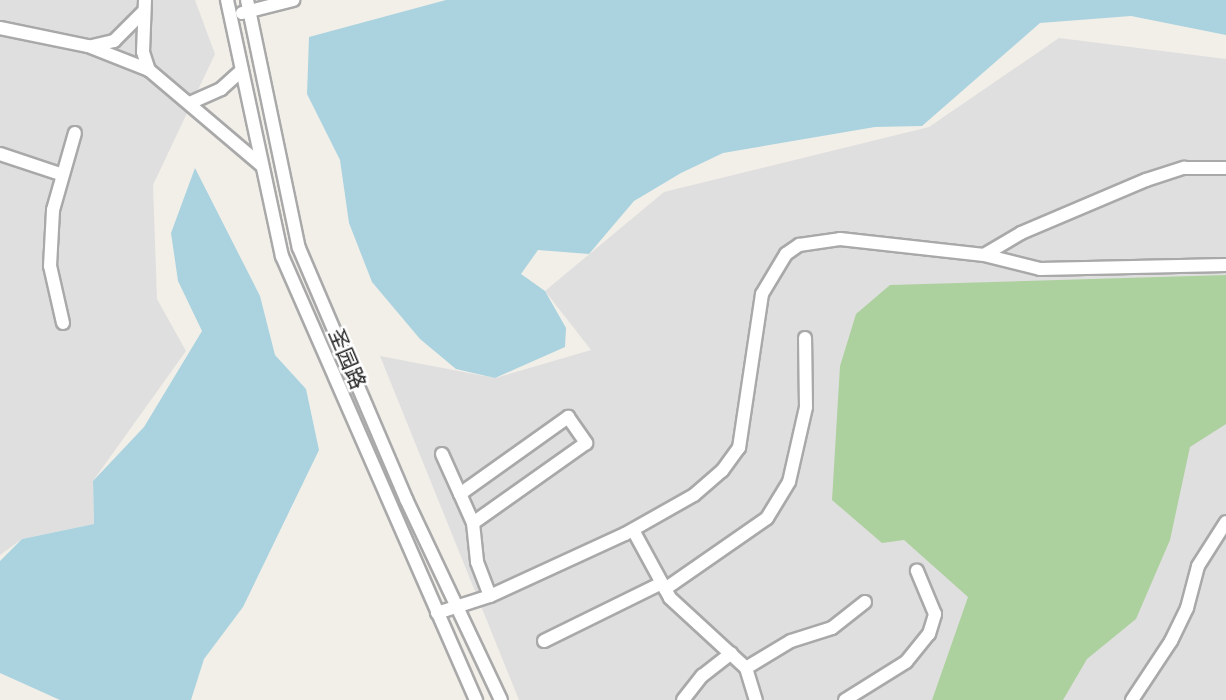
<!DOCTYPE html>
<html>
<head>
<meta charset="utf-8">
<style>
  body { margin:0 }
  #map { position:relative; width:1226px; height:700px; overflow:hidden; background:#f2efe9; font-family:"Roboto Condensed","Noto Sans SC",sans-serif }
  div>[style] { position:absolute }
  .residential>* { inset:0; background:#e0dfdf }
  .forest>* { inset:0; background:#add19e }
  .water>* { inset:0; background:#aad3df }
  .roads { filter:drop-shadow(2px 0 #a9a9a9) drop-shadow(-2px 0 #a9a9a9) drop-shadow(0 2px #a9a9a9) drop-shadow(0 -2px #a9a9a9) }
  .minor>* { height:12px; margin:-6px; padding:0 6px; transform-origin:6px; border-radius:6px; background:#fff }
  span { translate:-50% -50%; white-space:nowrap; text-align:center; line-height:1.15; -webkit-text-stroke:5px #fff; paint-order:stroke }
  .street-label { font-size:21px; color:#222 }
</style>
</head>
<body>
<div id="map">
  <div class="residential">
    <div style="clip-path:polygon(0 0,195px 0,215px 54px,153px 185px,157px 299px,186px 351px,93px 481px,94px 524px,22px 539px,0 555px)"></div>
    <div style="clip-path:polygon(1059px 38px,1226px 59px,1226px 700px,519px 700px,380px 356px,495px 378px,591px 350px,545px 291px,664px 192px,929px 127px)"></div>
  </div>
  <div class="forest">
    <div style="clip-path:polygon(1226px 275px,1226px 424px,1190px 447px,1170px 540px,1136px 619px,1087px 659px,1063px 700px,932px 700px,968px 597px,904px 540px,882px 543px,832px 500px,840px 366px,856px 314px,890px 285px)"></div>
  </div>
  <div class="water">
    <div style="clip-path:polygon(446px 0,1226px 0,1226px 35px,1131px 16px,1040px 23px,922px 126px,875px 127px,723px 153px,681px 173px,634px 201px,589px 254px,538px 250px,521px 274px,545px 291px,566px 328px,565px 347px,495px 378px,456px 369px,420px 339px,372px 282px,349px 223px,340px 160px,307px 94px,309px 37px)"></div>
    <div style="clip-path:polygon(195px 168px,260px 296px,275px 355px,306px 389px,319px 450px,243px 607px,204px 659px,191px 700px,60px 700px,0 673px,0 561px,22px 539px,94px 524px,93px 481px,144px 427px,202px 331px,178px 281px,171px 233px)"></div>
  </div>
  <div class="roads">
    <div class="minor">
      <div style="left:145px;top:0;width:52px;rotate:92.2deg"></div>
      <div style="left:143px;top:52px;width:19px;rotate:72deg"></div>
      <div style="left:227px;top:0;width:262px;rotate:77.9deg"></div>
      <div style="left:282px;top:256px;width:485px;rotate:66.4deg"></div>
      <div style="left:247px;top:0;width:253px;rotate:78.2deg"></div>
      <div style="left:299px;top:248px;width:273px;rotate:66.9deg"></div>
      <div style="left:406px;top:499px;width:222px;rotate:64.7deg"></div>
      <div style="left:242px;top:13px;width:53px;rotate:-14.3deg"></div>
      <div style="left:0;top:28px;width:90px;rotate:11.6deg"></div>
      <div style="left:88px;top:46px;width:66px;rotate:21.5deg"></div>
      <div style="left:149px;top:70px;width:148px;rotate:40.3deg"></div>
      <div style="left:92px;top:46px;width:23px;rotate:-13deg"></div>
      <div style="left:114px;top:41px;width:41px;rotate:-45deg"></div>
      <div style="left:192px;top:102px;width:32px;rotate:-24deg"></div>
      <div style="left:221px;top:89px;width:28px;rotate:-42deg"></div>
      <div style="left:0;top:154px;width:63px;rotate:18.4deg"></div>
      <div style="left:984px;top:255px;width:43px;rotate:-30.7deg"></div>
      <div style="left:1021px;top:233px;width:136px;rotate:-23deg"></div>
      <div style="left:1146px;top:180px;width:40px;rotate:-18deg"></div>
      <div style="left:1184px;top:168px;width:42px"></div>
      <div style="left:63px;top:323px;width:58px;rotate:-102.8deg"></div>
      <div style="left:50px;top:266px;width:56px;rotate:-86.9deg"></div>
      <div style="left:53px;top:210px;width:80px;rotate:-74.1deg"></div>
      <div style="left:442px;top:454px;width:44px;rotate:65.8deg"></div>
      <div style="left:473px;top:523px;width:32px;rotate:-114deg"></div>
      <div style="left:460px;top:494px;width:133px;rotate:-35.5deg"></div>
      <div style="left:568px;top:417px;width:32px;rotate:55deg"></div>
      <div style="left:586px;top:443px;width:138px;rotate:144.7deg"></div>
      <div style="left:473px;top:523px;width:39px;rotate:84deg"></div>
      <div style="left:477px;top:562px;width:36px;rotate:69deg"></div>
      <div style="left:633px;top:530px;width:77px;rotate:61.4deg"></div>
      <div style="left:670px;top:598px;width:103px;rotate:42.6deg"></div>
      <div style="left:746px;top:668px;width:34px;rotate:73deg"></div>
      <div style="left:665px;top:589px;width:124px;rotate:-34.8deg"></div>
      <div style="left:767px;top:518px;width:42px;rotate:-58.6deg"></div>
      <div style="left:789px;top:482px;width:77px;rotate:-77.2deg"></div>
      <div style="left:806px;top:407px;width:69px;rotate:-90.8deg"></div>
      <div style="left:437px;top:613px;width:56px;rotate:-17.8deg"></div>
      <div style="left:490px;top:596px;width:149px;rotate:-24.7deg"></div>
      <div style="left:625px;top:534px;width:79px;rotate:-29.5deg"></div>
      <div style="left:694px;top:495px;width:37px;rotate:-41deg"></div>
      <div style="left:722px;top:471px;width:29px;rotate:-54deg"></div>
      <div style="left:739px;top:448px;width:156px;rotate:-81.5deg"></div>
      <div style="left:762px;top:294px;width:47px;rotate:-59deg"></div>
      <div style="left:786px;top:254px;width:16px;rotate:-35deg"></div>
      <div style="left:799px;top:245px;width:41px;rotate:-8.3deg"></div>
      <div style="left:840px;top:239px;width:145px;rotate:6.3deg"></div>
      <div style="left:984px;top:255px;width:58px;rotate:14deg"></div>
      <div style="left:1040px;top:269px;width:186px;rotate:-1.2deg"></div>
      <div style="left:544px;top:641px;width:131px;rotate:-26.2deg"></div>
      <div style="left:746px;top:668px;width:52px;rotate:-31deg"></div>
      <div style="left:791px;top:641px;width:43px;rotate:-17.6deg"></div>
      <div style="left:832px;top:628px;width:42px;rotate:-38.2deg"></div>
      <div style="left:683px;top:700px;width:31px;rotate:-52deg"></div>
      <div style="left:702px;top:676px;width:37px;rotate:-38deg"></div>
      <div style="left:845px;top:700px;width:72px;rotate:-31.9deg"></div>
      <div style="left:906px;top:662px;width:36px;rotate:-51deg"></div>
      <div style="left:929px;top:634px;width:21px;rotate:-73deg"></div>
      <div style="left:935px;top:614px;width:47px;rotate:-112.7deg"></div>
      <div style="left:1132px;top:700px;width:71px;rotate:-56.5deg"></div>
      <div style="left:1171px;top:641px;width:37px;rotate:-64deg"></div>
      <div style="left:1187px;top:608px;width:43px;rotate:-75.3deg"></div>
      <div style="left:1198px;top:566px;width:52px;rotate:-57.5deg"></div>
    </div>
  </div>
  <div class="street-label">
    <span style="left:347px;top:359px;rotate:67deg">圣园路</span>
  </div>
</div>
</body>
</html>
